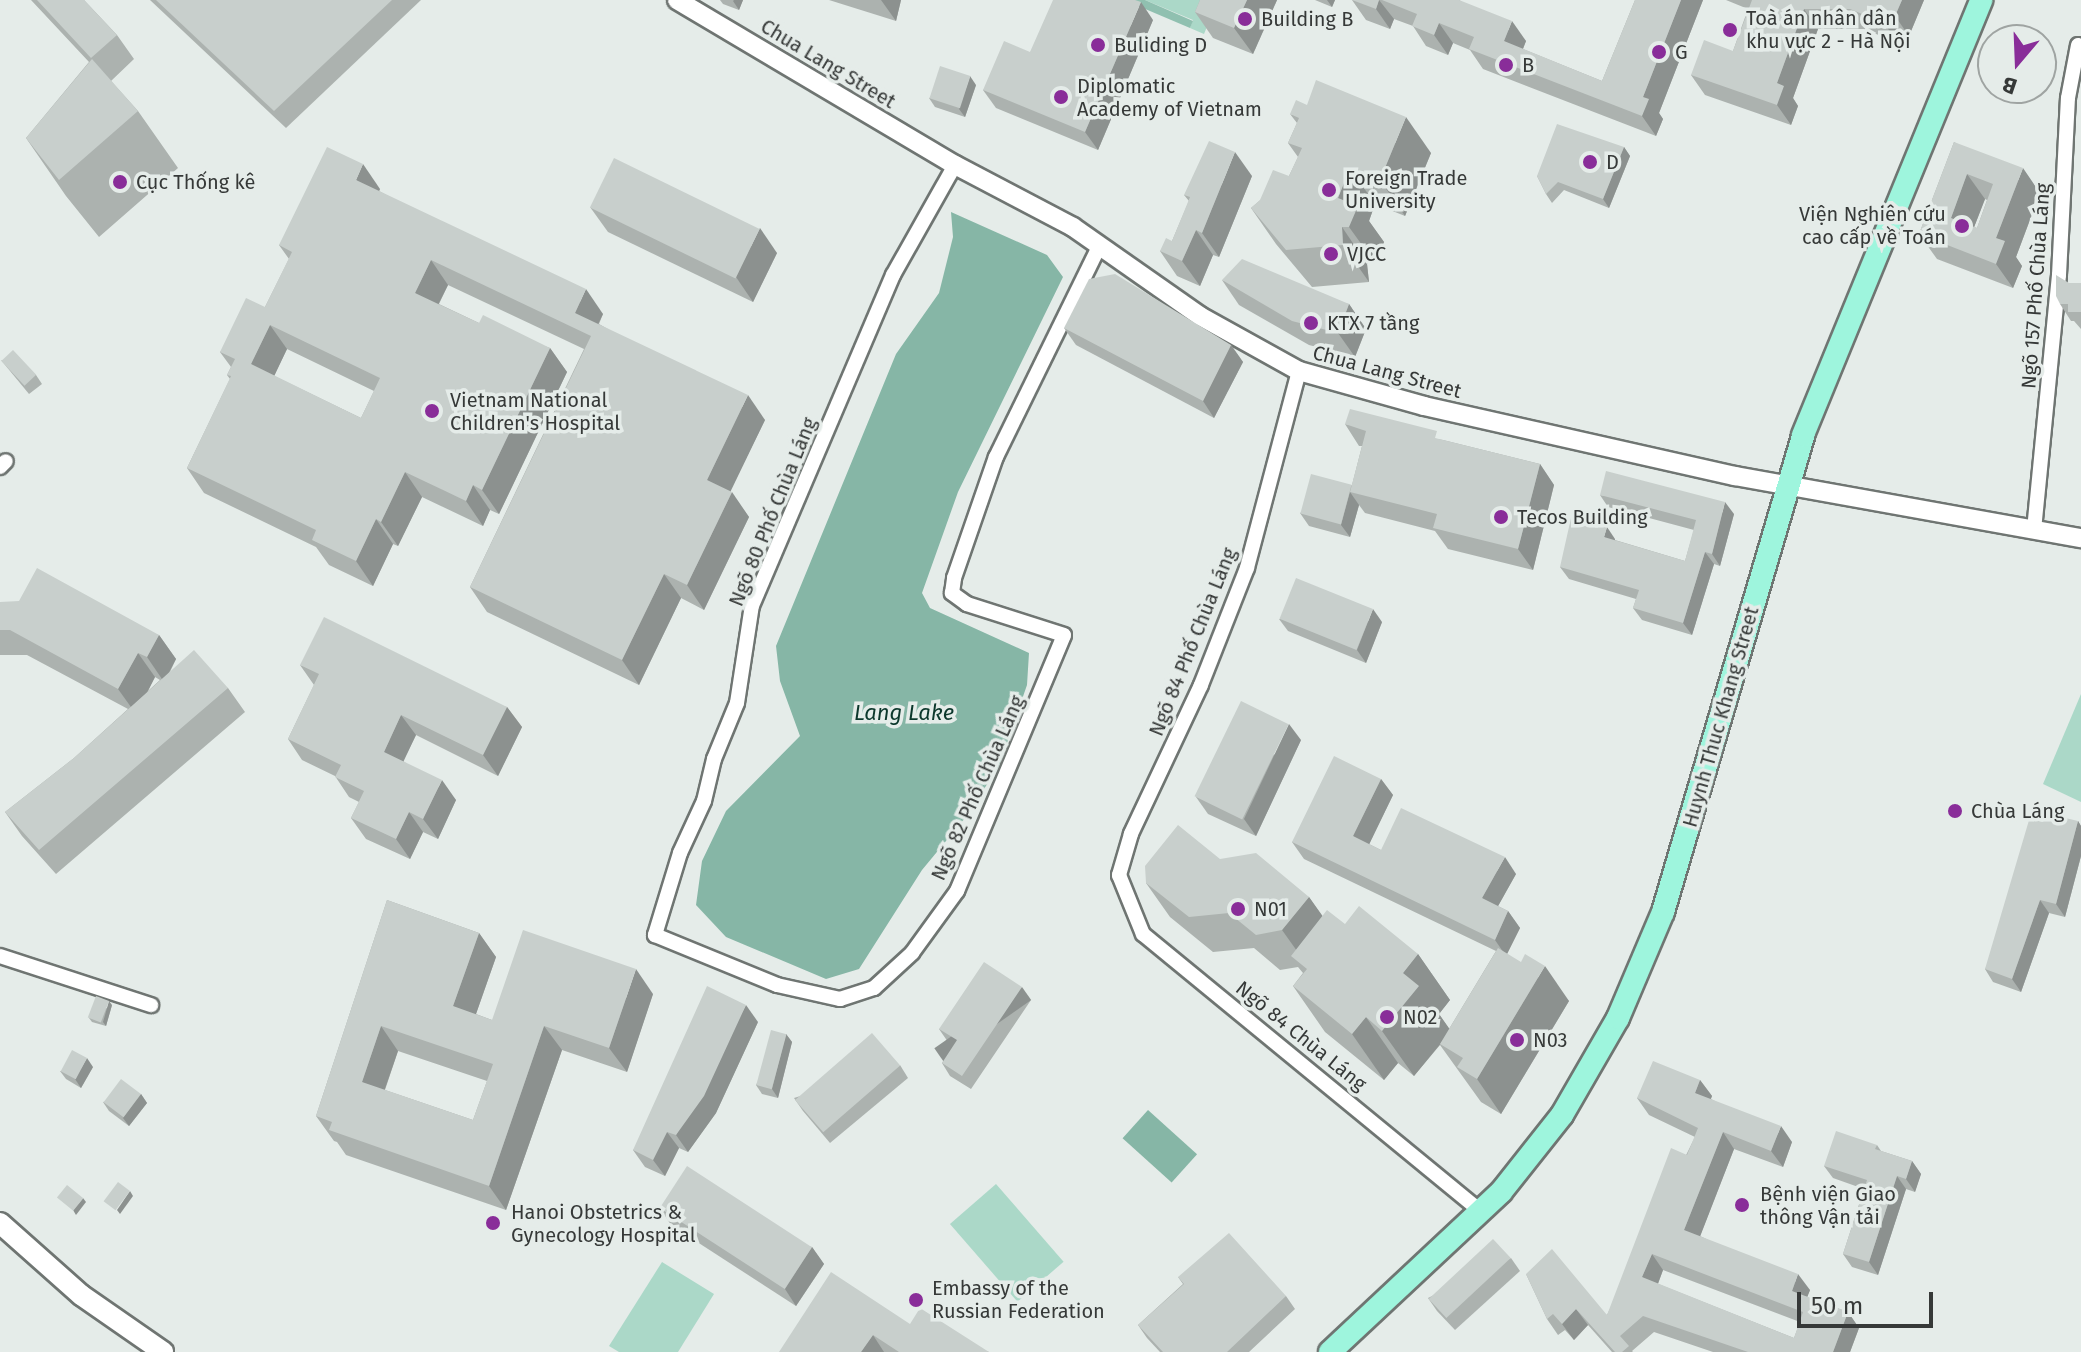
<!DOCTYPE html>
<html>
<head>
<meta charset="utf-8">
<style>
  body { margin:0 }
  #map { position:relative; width:2081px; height:1352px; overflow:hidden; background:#e5ece9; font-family:"Fira Sans",sans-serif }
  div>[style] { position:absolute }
  .green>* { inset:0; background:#abd8c8; transform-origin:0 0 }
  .forest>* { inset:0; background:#90c0b0 }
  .water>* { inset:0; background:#86b6a6; transform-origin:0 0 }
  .roads { filter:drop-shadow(2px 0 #6f7572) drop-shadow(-2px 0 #6f7572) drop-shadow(0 2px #6f7572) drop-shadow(0 -2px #6f7572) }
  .minor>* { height:14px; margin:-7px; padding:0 7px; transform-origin:7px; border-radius:7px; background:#fff }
  .tertiary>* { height:18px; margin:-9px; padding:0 9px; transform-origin:9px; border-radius:9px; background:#fff }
  .secondary>* { height:20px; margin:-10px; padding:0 10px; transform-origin:10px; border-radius:10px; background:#fff }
  .primary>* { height:22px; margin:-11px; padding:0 11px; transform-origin:11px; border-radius:11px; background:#9ef5dd }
  .wall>* { inset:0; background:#acb2af }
  .shaded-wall>* { inset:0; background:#8c918f; transform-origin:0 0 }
  .building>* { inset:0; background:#c8cfcc; transform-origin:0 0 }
  .dots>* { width:22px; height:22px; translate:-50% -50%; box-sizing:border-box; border:4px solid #e5ece9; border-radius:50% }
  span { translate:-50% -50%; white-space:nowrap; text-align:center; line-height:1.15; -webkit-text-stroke:7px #e5ece9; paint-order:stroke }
  .poi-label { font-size:20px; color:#363938 }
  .left { translate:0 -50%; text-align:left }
  .right { translate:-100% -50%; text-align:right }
  .street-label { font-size:20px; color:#363938 }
  .water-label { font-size:22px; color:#0c382c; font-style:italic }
  .north { position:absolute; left:1977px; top:24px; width:80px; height:80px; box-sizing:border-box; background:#e5ece9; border:2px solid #9fa4a2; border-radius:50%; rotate:199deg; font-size:22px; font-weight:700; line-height:32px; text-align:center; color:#363938 }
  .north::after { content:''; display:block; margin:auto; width:28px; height:36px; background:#892d99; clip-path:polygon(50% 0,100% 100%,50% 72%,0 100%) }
  .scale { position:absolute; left:1797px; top:1292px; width:136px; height:36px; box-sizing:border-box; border:4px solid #363938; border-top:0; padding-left:10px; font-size:24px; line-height:28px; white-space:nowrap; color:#363938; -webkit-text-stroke:6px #e5ece9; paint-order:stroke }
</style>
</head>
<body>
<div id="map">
  <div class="green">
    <div style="clip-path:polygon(1145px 0,1218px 0,1204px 34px,1190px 28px,1193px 20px)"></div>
    <div style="clip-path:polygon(2081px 694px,2081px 802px,2043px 784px)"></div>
    <div style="left:996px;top:1184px;width:103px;height:61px;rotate:49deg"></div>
    <div style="clip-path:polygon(662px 1262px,714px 1294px,678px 1352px,619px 1352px,609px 1346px)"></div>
  </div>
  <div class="forest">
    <div style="clip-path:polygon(1124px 0,1145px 0,1193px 21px,1190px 28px)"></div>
  </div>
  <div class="water">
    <div style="clip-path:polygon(951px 212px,1047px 255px,1063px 277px,958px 492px,922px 593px,930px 608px,1029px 653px,1027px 685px,999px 766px,965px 818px,922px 870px,859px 969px,826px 979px,726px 937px,696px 905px,702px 861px,726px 811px,800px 736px,780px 681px,776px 646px,896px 354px,939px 293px,953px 237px)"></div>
    <div style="left:1148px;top:1110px;width:66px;height:38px;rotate:42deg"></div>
  </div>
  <div class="roads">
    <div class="minor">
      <div style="left:955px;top:165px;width:126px;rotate:119.4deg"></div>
      <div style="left:893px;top:275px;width:359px;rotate:113.1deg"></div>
      <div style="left:752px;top:605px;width:99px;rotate:98.7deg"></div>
      <div style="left:737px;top:703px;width:61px;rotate:112.3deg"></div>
      <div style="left:714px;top:759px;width:43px;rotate:103.4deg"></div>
      <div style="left:704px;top:801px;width:57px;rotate:114.8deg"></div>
      <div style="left:680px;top:853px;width:86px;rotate:107deg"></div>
      <div style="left:655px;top:935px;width:132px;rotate:22.3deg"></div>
      <div style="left:777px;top:985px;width:65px;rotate:12.5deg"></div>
      <div style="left:840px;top:999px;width:36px;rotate:-18deg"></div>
      <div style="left:874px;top:988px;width:52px;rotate:-42.6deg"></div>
      <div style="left:912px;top:953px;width:77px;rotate:-54deg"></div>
      <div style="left:957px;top:891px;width:277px;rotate:-67.3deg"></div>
      <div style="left:1064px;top:635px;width:102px;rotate:-162.3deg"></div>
      <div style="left:967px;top:604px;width:19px;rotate:-144deg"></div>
      <div style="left:952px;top:593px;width:15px;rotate:-82deg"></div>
      <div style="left:954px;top:578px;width:128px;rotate:-70.9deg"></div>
      <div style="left:996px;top:457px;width:236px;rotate:-63.9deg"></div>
      <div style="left:1299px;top:371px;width:204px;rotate:104.8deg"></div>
      <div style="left:1247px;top:568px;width:126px;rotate:111.5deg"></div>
      <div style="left:1201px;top:685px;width:165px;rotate:115.2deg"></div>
      <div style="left:1131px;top:834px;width:43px;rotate:106.3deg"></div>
      <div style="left:1119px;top:875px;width:64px;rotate:67.9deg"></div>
      <div style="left:1143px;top:934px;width:438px;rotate:39.4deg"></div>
      <div style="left:0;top:467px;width:8px;rotate:-45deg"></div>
      <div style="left:2034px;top:530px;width:256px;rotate:-84.4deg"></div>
      <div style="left:2059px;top:275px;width:177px;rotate:-87.1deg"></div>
      <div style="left:2068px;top:98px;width:54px;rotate:-79.3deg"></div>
      <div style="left:0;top:956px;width:159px;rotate:18deg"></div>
    </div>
    <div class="tertiary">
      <div style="left:677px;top:0;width:323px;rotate:30.7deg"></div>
      <div style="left:955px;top:165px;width:133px;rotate:27.7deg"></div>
      <div style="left:1073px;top:227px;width:155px;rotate:35deg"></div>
      <div style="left:1200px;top:316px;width:113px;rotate:29.1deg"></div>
      <div style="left:1299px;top:371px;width:130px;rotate:15.6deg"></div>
      <div style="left:1424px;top:406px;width:319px;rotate:12.7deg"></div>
      <div style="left:1735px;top:476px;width:352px;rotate:10.2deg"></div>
    </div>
    <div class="secondary">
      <div style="left:0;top:1223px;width:108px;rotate:41.6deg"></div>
      <div style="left:81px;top:1295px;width:100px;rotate:34.8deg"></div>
    </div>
    <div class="primary">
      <div style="left:1330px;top:1352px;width:234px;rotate:-43.1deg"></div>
      <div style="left:1501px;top:1192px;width:98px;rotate:-51.6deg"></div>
      <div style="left:1562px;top:1115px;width:112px;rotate:-60deg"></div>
      <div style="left:1618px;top:1018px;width:115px;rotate:-67deg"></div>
      <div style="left:1663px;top:912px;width:497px;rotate:-73.6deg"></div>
      <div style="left:1803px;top:435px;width:470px;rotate:-67.7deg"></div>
    </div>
  </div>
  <div class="wall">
    <div style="clip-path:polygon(31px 0,84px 0,117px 35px,134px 59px,111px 81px,138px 111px,178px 168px,99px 237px,66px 196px,26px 138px,89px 62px)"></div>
    <div style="clip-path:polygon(150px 0,421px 0,286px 128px)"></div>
    <div style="clip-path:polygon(720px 0,743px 0,739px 10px,723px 4px)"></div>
    <div style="clip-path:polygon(829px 0,901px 0,896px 21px)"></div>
    <div style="clip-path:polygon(1200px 0,1277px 0,1253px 54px,1213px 38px,1195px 12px)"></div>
    <div style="clip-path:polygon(1315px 0,1335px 0,1332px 7px)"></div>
    <div style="clip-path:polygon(1352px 0,1459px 0,1526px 41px,1523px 49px,1602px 81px,1635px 0,1703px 0,1659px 113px,1663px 119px,1656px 136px,1483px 69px,1470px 50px,1453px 43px,1448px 55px,1426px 46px,1413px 26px,1394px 19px,1390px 29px,1366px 20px)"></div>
    <div style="clip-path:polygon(1726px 0,1924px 0,1909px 36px,1902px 33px,1898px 43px,1864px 29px,1818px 29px,1793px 98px,1798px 106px,1791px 125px,1705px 95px,1691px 75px,1733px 51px,1748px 9px)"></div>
    <div style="clip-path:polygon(1153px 20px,1098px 150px,996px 108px,983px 90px,1030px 52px)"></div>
    <div style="clip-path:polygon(976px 85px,965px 117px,935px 107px,929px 98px)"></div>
    <div style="clip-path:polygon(1290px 114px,1431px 153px,1405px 216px,1375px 204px,1369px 221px,1384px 242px,1375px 263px,1367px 264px,1369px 282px,1312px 287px,1276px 244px,1251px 208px,1289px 176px,1298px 157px,1288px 143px,1297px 123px)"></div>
    <div style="clip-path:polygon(evenodd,1954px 142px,2040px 193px,2016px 257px,2022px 266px,2013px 288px,1937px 259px,1919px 234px,1954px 142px,1985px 199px,1987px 200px,1977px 228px,1974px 227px,1985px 199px)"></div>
    <div style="clip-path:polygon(1624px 147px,1630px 156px,1609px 208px,1564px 190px,1552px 203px,1546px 194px,1537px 176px)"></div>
    <div style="clip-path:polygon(1252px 176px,1219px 257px,1213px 255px,1200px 286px,1177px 276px,1160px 251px,1172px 241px,1189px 201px,1184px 195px)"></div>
    <div style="clip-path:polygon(evenodd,380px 189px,379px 191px,603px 314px,599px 324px,765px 420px,730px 491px,749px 517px,704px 610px,681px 598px,639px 685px,487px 612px,470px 587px,584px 349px,448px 285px,439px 304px,479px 323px,550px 348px,567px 372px,499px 514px,490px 510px,483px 526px,422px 497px,398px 546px,393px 544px,373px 586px,329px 565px,316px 547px,204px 493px,187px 468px,230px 379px,227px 375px,231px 367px,220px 352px,265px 307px,289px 259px,279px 245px,380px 189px,287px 349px,374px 391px,361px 418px,274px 376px,287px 349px)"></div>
    <div style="clip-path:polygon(590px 207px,777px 253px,753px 302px,608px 232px)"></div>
    <div style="clip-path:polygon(1222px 280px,1349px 304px,1366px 329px,1355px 357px,1309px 345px,1239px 305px)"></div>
    <div style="clip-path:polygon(2069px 283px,2081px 283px,2081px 329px,2074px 321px,2071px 321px,2060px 304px)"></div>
    <div style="clip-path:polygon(1064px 328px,1231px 345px,1243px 362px,1214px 418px,1076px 345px)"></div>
    <div style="clip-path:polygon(1px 360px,36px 375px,42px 384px,29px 394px)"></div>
    <div style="clip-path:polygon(1345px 424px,1443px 440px,1540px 464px,1554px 485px,1533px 570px,1448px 549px,1435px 531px,1365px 513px,1359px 505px,1350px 537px,1309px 526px,1300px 513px,1352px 485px,1362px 446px,1359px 446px)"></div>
    <div style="clip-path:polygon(1600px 495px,1734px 514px,1720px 566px,1714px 564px,1692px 635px,1642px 620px,1633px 608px,1636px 599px,1569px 579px,1560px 567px,1615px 539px,1615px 540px,1685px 561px,1694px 530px,1608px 507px)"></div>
    <div style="clip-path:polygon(evenodd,0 602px,159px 635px,176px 659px,170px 672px,228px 688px,245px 712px,56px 874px,22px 836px,5px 812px,74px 758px,128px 709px,27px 655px,0 655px,0 602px,155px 677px,160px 680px,148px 691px,155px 677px)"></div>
    <div style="clip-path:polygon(1279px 619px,1382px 622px,1366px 663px,1288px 631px)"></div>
    <div style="clip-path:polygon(300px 665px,507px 707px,522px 727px,498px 776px,416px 735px,403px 761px,456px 800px,438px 839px,423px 832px,410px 859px,366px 839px,351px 818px,359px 802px,349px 797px,335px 776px,302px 760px,288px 739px,314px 685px)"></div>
    <div style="clip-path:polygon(1301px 740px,1256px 836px,1208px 814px,1196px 797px)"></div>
    <div style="clip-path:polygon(1381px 779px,1393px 795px,1369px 844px,1381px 850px,1516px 874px,1498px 906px,1508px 911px,1520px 928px,1507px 954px,1569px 1001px,1501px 1114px,1481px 1102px,1440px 1045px,1414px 1076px,1398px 1063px,1384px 1080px,1325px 1032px,1293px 986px,1303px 973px,1298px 967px,1280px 970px,1254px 948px,1213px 952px,1170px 917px,1146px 883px,1220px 859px,1309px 897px,1322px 916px,1418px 954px,1450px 1000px,1439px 1014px,1449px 1029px,1496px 951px,1304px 859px,1292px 842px)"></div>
    <div style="clip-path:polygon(2078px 821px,2081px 826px,2081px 856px,2065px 917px,2049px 913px,2021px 992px,1993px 982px,1985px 969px)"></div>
    <div style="clip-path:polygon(evenodd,387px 900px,479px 933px,496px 957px,476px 1014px,492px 1020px,653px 994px,627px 1072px,562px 1050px,506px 1210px,346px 1155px,337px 1142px,334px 1141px,316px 1116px,387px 900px,398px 1051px,487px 1081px,473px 1120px,385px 1090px,398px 1051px)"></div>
    <div style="clip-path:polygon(1031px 1000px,971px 1089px,950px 1076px,942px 1063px,953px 1045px,948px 1042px,939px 1029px)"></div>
    <div style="clip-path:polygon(112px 1005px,106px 1026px,92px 1022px,89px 1018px)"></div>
    <div style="clip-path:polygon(758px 1022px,716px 1113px,688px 1152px,679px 1148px,665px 1176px,645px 1167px,633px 1150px)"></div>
    <div style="clip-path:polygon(786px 1034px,792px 1042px,778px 1098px,762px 1094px,756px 1085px)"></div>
    <div style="clip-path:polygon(900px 1065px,908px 1078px,830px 1143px,803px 1111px,794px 1098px)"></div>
    <div style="clip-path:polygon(93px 1067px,81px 1088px,66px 1079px,60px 1071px)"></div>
    <div style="clip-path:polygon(evenodd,1700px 1080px,1712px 1096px,1711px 1099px,1792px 1142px,1783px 1167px,1734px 1149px,1700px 1236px,1810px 1290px,1807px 1297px,1848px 1312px,1859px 1328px,1850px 1352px,1713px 1352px,1654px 1332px,1632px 1351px,1633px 1352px,1612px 1352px,1588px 1325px,1574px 1340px,1565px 1330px,1558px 1335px,1547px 1319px,1526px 1274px,1607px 1315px,1695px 1137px,1649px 1115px,1637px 1098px,1700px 1080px,1663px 1270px,1800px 1322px,1794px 1338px,1658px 1284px,1663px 1270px)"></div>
    <div style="clip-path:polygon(141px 1094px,147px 1103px,129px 1126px,109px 1111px,103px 1102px)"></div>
    <div style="clip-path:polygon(1877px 1145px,1881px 1151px,1912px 1161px,1921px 1174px,1915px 1192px,1906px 1189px,1878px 1275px,1852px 1267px,1843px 1254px,1864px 1189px,1833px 1178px,1824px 1166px)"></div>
    <div style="clip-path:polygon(660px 1208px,812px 1247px,824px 1264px,796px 1306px,671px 1225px)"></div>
    <div style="clip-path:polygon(1511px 1258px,1520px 1271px,1455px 1330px,1437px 1311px,1428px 1298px)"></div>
    <div style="clip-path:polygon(1178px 1277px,1286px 1296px,1295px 1309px,1249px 1352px,1160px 1352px,1147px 1338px,1138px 1325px,1183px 1284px)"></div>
    <div style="clip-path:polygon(910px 1324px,989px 1352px,779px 1352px)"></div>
  </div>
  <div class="shaded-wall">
    <div style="clip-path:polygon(734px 0,743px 0,739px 10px,733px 1px)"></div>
    <div style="clip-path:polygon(881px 0,901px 0,896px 21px)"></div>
    <div style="clip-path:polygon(1247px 0,1277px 0,1253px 54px,1234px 28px)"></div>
    <div style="clip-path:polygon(1327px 0,1335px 0,1332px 7px)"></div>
    <div style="clip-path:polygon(1379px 0,1394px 19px,1390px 29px,1376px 9px)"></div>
    <div style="clip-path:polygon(1681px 0,1703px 0,1659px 113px,1663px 119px,1656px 136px,1642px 116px,1643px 97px)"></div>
    <div style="clip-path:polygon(1902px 0,1924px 0,1909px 36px,1895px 16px)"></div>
    <div style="clip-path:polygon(1141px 2px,1153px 20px,1098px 150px,1085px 132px)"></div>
    <div style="clip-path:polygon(1804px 9px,1818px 29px,1793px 98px,1798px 106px,1791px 125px,1777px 105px,1777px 83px)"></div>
    <div style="clip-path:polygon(1888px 13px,1902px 33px,1898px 43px,1884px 23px)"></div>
    <div style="clip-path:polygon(1512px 21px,1526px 41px,1518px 61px,1504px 41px)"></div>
    <div style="clip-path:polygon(1439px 23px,1453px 43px,1448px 55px,1434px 35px)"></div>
    <div style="clip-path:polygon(970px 76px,976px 85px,965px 117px,959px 109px)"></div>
    <div style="clip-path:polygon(1406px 117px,1431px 153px,1405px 216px,1380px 180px)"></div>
    <div style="clip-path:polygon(1624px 147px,1630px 156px,1609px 208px,1603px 199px)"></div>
    <div style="clip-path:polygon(1235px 152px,1252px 176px,1219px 257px,1202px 233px)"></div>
    <div style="clip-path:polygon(363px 164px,380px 189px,373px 204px,356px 180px)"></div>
    <div style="clip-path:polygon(1350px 168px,1375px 204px,1369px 221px,1384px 242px,1375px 263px,1349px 227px,1338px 198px)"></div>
    <div style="clip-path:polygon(2023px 168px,2040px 193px,2016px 257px,2022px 266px,2013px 288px,1996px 264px,1996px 238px)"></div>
    <div style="clip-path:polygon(1967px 174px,1985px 199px,1968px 243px,1951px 218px)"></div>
    <div style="clip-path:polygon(1342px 227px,1367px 264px,1369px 282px,1343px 245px)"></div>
    <div style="clip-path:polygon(760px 228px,777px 253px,753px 302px,736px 277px)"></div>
    <div style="clip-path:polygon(1196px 230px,1213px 255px,1200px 286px,1182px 261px)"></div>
    <div style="clip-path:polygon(431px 260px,448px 285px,432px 317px,415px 293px)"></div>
    <div style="clip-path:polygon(586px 289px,603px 314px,592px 337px,575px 313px)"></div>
    <div style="clip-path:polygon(1349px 304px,1366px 329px,1355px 357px,1338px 333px)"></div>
    <div style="clip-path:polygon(270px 325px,287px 349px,268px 389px,251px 364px)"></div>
    <div style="clip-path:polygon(1231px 345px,1243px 362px,1214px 418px,1203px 401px)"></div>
    <div style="clip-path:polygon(550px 348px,567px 372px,499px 514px,482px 490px)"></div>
    <div style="clip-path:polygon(748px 395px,765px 420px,724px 505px,707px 480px)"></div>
    <div style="clip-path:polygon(1540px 464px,1554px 485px,1533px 570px,1518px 549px)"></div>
    <div style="clip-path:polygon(405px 472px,422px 497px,398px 546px,381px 522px)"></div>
    <div style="clip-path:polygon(473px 485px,490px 510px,483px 526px,466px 501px)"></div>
    <div style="clip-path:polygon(732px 492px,749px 517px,704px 610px,687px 585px)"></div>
    <div style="clip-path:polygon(1350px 492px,1359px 505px,1350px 537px,1341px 525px)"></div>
    <div style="clip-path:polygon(1725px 502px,1734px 514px,1720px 566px,1712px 554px)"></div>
    <div style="clip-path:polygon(376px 519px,393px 544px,373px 586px,356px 561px)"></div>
    <div style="clip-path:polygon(1607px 527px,1615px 539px,1613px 549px,1604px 537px)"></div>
    <div style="clip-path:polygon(1705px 552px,1714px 564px,1692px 635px,1683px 623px)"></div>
    <div style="clip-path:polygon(664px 574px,681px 598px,639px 685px,622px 660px)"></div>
    <div style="clip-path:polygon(1373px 609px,1382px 622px,1366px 663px,1357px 650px)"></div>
    <div style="clip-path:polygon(159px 635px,176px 659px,164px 682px,147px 657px)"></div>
    <div style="clip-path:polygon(138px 653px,155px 677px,136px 714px,118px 689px)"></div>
    <div style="clip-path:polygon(507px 707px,522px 727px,498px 776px,483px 755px)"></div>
    <div style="clip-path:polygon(401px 715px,416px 735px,398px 773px,384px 752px)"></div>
    <div style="clip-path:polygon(1289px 724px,1301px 740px,1256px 836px,1244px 819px)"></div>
    <div style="clip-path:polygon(1381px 779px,1393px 795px,1365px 853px,1353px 836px)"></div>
    <div style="clip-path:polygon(442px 780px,456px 800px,438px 839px,423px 819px)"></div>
    <div style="clip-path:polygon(409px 812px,423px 832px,410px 859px,396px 839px)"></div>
    <div style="clip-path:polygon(2078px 821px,2081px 826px,2081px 856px,2065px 917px,2056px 904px)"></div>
    <div style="clip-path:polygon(1505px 857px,1516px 874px,1493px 915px,1482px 898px)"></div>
    <div style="clip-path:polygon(1309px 897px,1334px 932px,1307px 965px,1282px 930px)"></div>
    <div style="clip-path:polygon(2040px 900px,2049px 913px,2021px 992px,2012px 979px)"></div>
    <div style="clip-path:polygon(1508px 911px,1520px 928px,1506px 956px,1495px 940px)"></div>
    <div style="clip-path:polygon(479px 933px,496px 957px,470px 1031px,453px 1006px)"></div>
    <div style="clip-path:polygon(1418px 954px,1450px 1000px,1439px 1014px,1451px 1031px,1414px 1076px,1382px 1031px,1403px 973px)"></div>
    <div style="clip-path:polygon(1545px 966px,1569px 1001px,1501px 1114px,1477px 1079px)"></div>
    <div style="clip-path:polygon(636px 969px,653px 994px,627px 1072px,609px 1048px)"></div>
    <div style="left:1022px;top:987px;width:16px;height:107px;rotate:55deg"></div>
    <div style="clip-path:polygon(109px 1001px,112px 1005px,106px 1026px,103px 1022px)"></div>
    <div style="clip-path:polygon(746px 1005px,758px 1022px,716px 1113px,688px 1152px,676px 1135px)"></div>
    <div style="clip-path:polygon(1366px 1017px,1398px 1063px,1384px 1080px,1352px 1034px)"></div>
    <div style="clip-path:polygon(381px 1026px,398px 1051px,379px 1106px,362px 1082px)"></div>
    <div style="clip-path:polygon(544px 1026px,562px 1050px,506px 1210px,489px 1186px)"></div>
    <div style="clip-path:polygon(786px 1034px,792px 1042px,778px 1098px,772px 1089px)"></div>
    <div style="clip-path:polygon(87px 1058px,93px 1067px,81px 1088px,75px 1079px)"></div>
    <div style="clip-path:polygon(1700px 1080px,1712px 1096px,1706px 1109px,1695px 1093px)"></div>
    <div style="clip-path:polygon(141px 1094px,147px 1103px,129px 1126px,123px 1118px)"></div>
    <div style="clip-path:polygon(1781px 1126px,1792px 1142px,1783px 1167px,1771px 1151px)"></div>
    <div style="clip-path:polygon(667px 1132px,679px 1148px,665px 1176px,653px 1160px)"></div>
    <div style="clip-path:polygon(1723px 1132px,1734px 1149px,1696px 1247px,1684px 1230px)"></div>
    <div style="clip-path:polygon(1912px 1161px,1921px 1174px,1915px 1192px,1906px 1179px)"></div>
    <div style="clip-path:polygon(1897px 1176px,1906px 1189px,1878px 1275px,1869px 1262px)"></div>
    <div style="clip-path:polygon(130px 1191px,133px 1196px,120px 1214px,117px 1210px)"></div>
    <div style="clip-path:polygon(83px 1198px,86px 1202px,76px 1215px,73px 1210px)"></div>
    <div style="clip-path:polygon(812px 1247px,824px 1264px,796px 1306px,785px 1289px)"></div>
    <div style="clip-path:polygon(1652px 1254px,1663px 1270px,1654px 1294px,1642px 1277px)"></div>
    <div style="clip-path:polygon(1798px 1274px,1810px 1290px,1803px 1308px,1792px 1291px)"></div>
    <div style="clip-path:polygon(1576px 1309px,1588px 1325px,1574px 1340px,1562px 1324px)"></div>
    <div style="clip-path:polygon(1848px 1312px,1859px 1328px,1850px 1352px,1833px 1352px)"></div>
    <div style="clip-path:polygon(873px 1335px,884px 1352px,861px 1352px)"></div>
  </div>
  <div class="building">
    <div style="clip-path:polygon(37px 0,84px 0,117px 35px,91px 58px)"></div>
    <div style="clip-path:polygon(156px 0,392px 0,274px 111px)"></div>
    <div style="clip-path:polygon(1053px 0,1135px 0,1141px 2px,1085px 132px,983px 90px,1004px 41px,1030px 52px)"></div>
    <div style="clip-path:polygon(1200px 0,1247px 0,1234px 28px,1195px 12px)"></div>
    <div style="clip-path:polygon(1352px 0,1379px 0,1376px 9px)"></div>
    <div style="clip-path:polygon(1382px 0,1459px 0,1512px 21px,1504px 41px,1602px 81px,1635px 0,1681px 0,1643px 97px,1649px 99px,1642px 116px,1469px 49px,1474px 37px,1439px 23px,1434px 35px,1412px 26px,1417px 14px)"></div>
    <div style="clip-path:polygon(1752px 0,1902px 0,1895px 16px,1888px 13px,1884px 23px,1850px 9px,1804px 9px,1777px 83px,1784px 86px,1777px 105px,1691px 75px,1704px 40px,1733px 51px)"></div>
    <div style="clip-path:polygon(92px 59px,138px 111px,59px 180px,26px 138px)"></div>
    <div style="left:940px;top:66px;width:32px;height:34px;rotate:18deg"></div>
    <div style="clip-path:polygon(1316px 80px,1406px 117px,1380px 180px,1350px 168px,1338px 198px,1358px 206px,1349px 227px,1342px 227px,1343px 245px,1286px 250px,1251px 208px,1260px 200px,1273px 170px,1289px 176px,1302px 148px,1288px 143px,1299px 118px,1290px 114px,1296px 100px,1307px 105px)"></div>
    <div style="clip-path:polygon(1557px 124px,1624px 147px,1603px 199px,1558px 182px,1546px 194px,1537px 176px)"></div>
    <div style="clip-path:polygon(1209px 141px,1235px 152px,1202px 233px,1196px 230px,1182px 261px,1160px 251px,1166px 238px,1172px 241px,1190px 197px,1184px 195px)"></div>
    <div style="clip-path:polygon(evenodd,1954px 142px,2023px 168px,1996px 238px,2005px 241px,1996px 264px,1919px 234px,1954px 142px,1967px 174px,1993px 184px,1977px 228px,1951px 218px,1967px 174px)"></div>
    <div style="clip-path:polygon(evenodd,327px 147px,363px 164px,356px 180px,586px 289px,575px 313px,748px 395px,707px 480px,732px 492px,687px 585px,664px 574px,622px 660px,470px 587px,591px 336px,431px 260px,415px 293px,479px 323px,483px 315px,550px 348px,482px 490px,473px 485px,466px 501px,405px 472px,381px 522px,376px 519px,356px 561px,312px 540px,316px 530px,187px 468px,231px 376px,227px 375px,235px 359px,220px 352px,246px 298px,265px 307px,292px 252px,279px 245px,327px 147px,270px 325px,380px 378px,361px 418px,251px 364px,270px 325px)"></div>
    <div style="left:614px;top:158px;width:162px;height:55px;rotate:26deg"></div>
    <div style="clip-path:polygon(1242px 259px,1349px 304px,1338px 333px,1292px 321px,1222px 280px)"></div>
    <div style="clip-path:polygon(1115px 274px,1231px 345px,1203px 401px,1064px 328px,1089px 279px)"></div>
    <div style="clip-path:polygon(2056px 275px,2069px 283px,2081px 283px,2081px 312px,2068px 312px,2068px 304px,2060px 304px,2056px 296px)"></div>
    <div style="left:13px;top:350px;width:34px;height:16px;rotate:47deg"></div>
    <div style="clip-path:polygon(1350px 409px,1437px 431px,1435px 438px,1540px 464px,1518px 549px,1433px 528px,1437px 514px,1350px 492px,1366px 431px,1345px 424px)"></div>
    <div style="clip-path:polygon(1606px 471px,1725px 502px,1712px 554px,1705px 552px,1683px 623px,1633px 608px,1639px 590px,1560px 567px,1571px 518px,1607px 527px,1604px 537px,1685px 561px,1696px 520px,1600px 495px)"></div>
    <div style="left:1311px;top:474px;width:42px;height:41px;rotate:15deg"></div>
    <div style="clip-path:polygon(37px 568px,159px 635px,147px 657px,138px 653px,118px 689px,10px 630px,0 630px,0 602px,19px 601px)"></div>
    <div style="left:1296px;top:578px;width:83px;height:44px;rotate:22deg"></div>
    <div style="clip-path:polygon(324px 617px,507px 707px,483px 755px,401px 715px,384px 752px,442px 780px,423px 819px,409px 812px,396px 839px,351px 818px,364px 791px,335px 777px,341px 765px,288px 739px,319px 674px,300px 665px)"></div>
    <div style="clip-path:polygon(194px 650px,228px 688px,39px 850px,5px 812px,74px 758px)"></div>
    <div style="left:1241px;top:701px;width:53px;height:106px;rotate:26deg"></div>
    <div style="clip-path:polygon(1334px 756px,1381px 779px,1353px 836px,1381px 850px,1401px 808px,1505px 857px,1482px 898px,1508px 911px,1495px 940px,1292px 842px)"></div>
    <div style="clip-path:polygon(2032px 810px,2078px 821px,2056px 904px,2040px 900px,2012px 979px,1985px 969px)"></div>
    <div style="clip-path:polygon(1178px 825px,1220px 859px,1256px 853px,1309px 897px,1282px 930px,1256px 935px,1229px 913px,1189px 917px,1146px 883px,1145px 866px)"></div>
    <div style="clip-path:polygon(evenodd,387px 900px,479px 933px,453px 1006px,492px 1020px,523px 930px,636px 969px,609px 1048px,544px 1026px,489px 1186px,329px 1130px,332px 1122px,316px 1116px,387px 900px,381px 1026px,493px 1064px,473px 1120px,362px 1082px,381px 1026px)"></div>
    <div style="clip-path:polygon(1359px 906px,1418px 954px,1403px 973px,1419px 986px,1382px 1031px,1366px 1017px,1352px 1034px,1293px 986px,1307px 969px,1291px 956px,1327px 910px,1345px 924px)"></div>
    <div style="clip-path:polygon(1498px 948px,1521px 962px,1525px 954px,1545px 966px,1477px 1079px,1457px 1067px,1463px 1058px,1440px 1044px)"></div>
    <div style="clip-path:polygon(984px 962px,1022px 987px,962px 1076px,942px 1063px,957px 1040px,939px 1029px)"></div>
    <div style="clip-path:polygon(707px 986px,746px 1005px,704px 1096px,676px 1135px,667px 1132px,653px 1160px,633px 1150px)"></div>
    <div style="left:96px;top:996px;width:14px;height:23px;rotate:21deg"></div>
    <div style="left:771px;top:1030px;width:16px;height:57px;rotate:15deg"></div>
    <div style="left:872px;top:1033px;width:43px;height:102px;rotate:49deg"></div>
    <div style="left:72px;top:1050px;width:17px;height:24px;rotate:28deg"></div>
    <div style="clip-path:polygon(evenodd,1653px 1061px,1700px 1080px,1695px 1093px,1781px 1126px,1771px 1151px,1723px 1132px,1684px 1230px,1798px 1274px,1792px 1291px,1848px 1312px,1833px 1352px,1748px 1352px,1643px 1316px,1620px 1336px,1629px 1346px,1622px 1352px,1615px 1352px,1576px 1309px,1562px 1324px,1553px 1314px,1547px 1319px,1526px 1274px,1552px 1249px,1607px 1315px,1671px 1148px,1687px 1155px,1698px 1128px,1637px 1098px,1653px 1061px,1652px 1254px,1803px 1312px,1794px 1338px,1642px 1277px,1652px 1254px)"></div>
    <div style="left:121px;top:1079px;width:25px;height:29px;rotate:37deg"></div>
    <div style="clip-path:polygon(1836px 1131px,1877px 1145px,1875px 1149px,1912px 1161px,1906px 1179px,1897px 1176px,1869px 1262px,1843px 1254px,1867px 1180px,1824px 1166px)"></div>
    <div style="left:687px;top:1166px;width:149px;height:50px;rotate:33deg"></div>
    <div style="left:118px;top:1182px;width:15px;height:24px;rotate:37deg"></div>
    <div style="left:67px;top:1185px;width:21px;height:16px;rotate:39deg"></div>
    <div style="clip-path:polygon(1229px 1233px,1286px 1296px,1227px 1352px,1163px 1352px,1138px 1325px,1184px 1284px,1178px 1277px)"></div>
    <div style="left:1493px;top:1239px;width:26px;height:88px;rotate:47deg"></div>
    <div style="clip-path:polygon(831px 1272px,910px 1324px,920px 1308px,989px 1352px,899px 1352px,873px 1335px,861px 1352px,779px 1352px)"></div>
  </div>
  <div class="dots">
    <div style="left:1245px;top:19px;background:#892d99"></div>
    <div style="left:1730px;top:30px;background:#892d99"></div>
    <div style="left:1098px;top:45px;background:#892d99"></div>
    <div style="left:1659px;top:52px;background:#892d99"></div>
    <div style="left:1506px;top:65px;background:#892d99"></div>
    <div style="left:1061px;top:97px;background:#892d99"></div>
    <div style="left:1590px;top:162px;background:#892d99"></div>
    <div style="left:120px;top:182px;background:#892d99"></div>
    <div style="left:1329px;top:190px;background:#892d99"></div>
    <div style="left:1962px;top:226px;background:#892d99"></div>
    <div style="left:1331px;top:254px;background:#892d99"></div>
    <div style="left:1311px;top:323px;background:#892d99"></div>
    <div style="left:432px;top:411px;background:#892d99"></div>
    <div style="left:1501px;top:517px;background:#892d99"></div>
    <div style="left:1955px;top:811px;background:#892d99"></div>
    <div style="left:1238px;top:909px;background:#892d99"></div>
    <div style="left:1387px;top:1017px;background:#892d99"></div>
    <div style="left:1517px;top:1040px;background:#892d99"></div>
    <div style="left:1742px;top:1205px;background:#892d99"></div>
    <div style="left:493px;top:1223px;background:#892d99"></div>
    <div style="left:916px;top:1300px;background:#892d99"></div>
  </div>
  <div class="poi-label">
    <span class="left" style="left:1746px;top:30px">Toà án nhân dân<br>khu vực 2 - Hà Nội</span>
    <span class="left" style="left:1261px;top:19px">Building B</span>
    <span class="left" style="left:1114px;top:45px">Buliding D</span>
    <span class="left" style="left:1675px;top:52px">G</span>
    <span class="left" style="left:1522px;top:65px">B</span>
    <span class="left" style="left:1077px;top:98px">Diplomatic<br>Academy of Vietnam</span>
    <span class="left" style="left:1606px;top:162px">D</span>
    <span class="left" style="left:1345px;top:190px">Foreign Trade<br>University</span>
    <span class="left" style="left:136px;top:182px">Cục Thống kê</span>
    <span class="right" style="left:1946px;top:226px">Viện Nghiên cứu<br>cao cấp về Toán</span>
    <span class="left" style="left:1347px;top:254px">VJCC</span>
    <span class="left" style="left:1327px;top:323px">KTX 7 tầng</span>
    <span class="left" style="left:450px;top:412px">Vietnam National<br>Children's Hospital</span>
    <span class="left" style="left:1517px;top:517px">Tecos Building</span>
    <span class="left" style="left:1971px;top:811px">Chùa Láng</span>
    <span class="left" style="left:1254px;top:909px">N01</span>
    <span class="left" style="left:1403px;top:1017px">N02</span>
    <span class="left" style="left:1533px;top:1040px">N03</span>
    <span class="left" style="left:1760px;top:1206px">Bệnh viện Giao<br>thông Vận tải</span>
    <span class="left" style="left:511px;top:1224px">Hanoi Obstetrics &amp;<br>Gynecology Hospital</span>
    <span class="left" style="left:932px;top:1300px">Embassy of the<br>Russian Federation</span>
  </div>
  <div class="street-label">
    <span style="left:828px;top:64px;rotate:31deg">Chua Lang Street</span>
    <span style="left:2036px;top:286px;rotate:-86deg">Ngõ 157 Phố Chùa Láng</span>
    <span style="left:1387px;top:372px;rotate:15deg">Chua Lang Street</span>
    <span style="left:773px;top:512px;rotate:-68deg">Ngõ 80 Phố Chùa Láng</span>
    <span style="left:1193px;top:642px;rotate:-68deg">Ngõ 84 Phố Chùa Láng</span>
    <span style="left:1721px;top:717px;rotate:-74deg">Huynh Thuc Khang Street</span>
    <span style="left:978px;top:788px;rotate:-66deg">Ngõ 82 Phố Chùa Láng</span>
    <span style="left:1301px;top:1036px;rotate:39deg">Ngõ 84 Chùa Láng</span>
  </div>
  <div class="water-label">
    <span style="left:904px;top:713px">Lang Lake</span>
  </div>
  <div class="north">B</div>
  <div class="scale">50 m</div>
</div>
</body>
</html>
